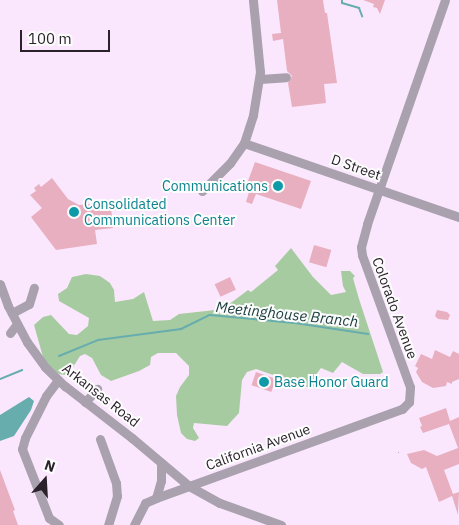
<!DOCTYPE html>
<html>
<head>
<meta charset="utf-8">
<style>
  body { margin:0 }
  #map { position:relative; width:459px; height:525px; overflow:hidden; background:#fbe7fd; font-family:"IBM Plex Sans",sans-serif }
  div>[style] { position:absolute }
  .forest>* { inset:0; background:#a7cba0 }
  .water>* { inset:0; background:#67adae }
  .stream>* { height:2px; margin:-1px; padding:0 1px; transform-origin:1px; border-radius:1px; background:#67adae }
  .building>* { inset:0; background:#e8afc0; transform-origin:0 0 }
  .path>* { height:1px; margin-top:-0.5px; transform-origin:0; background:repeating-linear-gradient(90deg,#baa9bc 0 1px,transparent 0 5px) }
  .minor>* { height:9px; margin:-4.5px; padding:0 4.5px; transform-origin:4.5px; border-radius:4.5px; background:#a9a1ad }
  .dots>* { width:14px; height:14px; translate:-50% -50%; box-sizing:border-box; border:2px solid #fcfcfc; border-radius:50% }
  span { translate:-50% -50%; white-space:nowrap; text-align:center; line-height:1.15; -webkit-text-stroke:4px #fcfcfc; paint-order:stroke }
  .street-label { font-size:14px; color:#2a212b }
  .culture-label { font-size:14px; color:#0d838f }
  .right { translate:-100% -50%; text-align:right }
  .left { translate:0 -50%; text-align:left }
  .water-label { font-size:15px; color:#173a3b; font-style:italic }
  .north { position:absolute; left:20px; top:455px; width:50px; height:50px; -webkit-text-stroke:4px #fcfcfc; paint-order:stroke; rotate:19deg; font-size:14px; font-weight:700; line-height:20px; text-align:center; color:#2a212b }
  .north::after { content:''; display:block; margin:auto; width:18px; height:22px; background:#2a212b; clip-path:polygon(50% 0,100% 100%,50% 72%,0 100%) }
  .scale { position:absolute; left:20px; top:30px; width:90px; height:22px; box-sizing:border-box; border:2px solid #2a212b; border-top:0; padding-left:6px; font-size:15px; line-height:18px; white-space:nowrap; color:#2a212b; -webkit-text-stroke:4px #fcfcfc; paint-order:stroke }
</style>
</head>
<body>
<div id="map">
  <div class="forest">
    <div style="clip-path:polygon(291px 248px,313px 277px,331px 295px,346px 292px,343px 286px,341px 271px,350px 271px,355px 276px,353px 278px,359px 299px,383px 372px,380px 374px,363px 374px,342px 362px,333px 373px,321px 368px,315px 376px,316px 381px,313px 387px,307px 387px,256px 369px,247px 372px,242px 380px,239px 413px,227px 426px,194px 423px,193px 428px,199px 438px,195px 441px,187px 439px,181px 433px,177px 415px,176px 396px,180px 387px,189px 375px,189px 366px,176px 353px,158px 353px,151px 357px,150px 365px,139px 371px,111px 381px,101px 375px,92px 358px,85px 354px,80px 356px,70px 372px,65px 375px,59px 374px,51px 368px,43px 357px,34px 325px,43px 317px,51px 315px,69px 334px,77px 335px,88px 326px,89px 318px,59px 301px,58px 294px,67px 288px,72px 277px,86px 274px,100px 276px,110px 283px,114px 290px,115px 302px,133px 299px,144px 292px,153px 321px,170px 320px,179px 314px,215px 310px,228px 305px,248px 290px,251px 292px,278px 270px,275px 266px)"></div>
  </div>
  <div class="water">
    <div style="clip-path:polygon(29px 397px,34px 401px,31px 410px,14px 436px,0 441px,0 415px)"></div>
  </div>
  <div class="stream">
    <div style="left:342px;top:0;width:3px;rotate:90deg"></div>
    <div style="left:342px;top:3px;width:18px;rotate:16deg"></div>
    <div style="left:359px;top:8px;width:9px;rotate:69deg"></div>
    <div style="left:59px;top:356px;width:42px;rotate:-22.3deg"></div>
    <div style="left:98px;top:340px;width:84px;rotate:-7.5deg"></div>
    <div style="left:181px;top:329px;width:32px;rotate:-26deg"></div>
    <div style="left:210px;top:315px;width:85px;rotate:5.4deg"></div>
    <div style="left:295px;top:323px;width:74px;rotate:8.6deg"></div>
    <div style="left:0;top:379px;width:24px;rotate:-22deg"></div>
  </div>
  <div class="building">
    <div style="clip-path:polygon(277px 0,323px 0,325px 13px,327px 13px,337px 83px,324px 84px,326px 103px,292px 107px,288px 83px,292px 76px,287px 71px,283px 39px,273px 41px,272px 34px,281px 33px)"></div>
    <div style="clip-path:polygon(363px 0,385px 0,380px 14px,377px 8px,373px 7px,374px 4px)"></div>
    <div style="clip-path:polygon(255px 162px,311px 181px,301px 209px,256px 194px,252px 204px,246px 202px,249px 192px,245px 189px)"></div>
    <div style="clip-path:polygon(52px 178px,68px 199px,79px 205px,110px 202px,112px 216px,115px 216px,116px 222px,112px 223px,113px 228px,95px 230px,97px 244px,56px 250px,31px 217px,42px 208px,30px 195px,36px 191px,34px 188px,39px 184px,41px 187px)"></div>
    <div style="left:314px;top:245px;width:18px;height:18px;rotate:16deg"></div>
    <div style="left:230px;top:277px;width:14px;height:17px;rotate:65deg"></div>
    <div style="clip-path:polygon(437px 310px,447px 312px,450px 315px,448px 320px,438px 319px,435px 316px)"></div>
    <div style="clip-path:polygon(435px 350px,450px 357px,453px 351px,459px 354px,459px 379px,452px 382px,452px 384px,447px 382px,446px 386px,433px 388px,422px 382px,416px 372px,418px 368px,415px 366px,421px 354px,432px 359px)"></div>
    <div style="left:256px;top:372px;width:21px;height:14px;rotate:19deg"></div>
    <div style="clip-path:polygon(446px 408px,450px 421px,459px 417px,459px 464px,444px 470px,453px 494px,459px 492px,458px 515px,452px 496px,439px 502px,426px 467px,422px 469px,411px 463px,407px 454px,424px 450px,437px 456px,458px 448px,449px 424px,423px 433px,420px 427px,422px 426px,419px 418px)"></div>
    <div style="clip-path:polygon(0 470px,15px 510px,13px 511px,18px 525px,0 525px)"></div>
  </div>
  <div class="path">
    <div style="left:398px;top:452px;width:5px"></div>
  </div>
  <div class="minor">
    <div style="left:260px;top:79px;width:26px;rotate:-4deg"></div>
    <div style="left:244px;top:143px;width:227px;rotate:19deg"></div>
    <div style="left:202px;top:191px;width:40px;rotate:-45deg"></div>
    <div style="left:230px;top:163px;width:24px;rotate:-55deg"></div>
    <div style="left:244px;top:143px;width:29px;rotate:-72deg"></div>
    <div style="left:253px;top:115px;width:44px;rotate:-80.8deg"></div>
    <div style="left:260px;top:72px;width:72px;rotate:-95.6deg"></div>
    <div style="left:0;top:284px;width:23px;rotate:70deg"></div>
    <div style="left:8px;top:306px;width:41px;rotate:62.2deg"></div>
    <div style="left:27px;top:342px;width:31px;rotate:54deg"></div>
    <div style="left:45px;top:367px;width:28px;rotate:44deg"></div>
    <div style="left:65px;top:386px;width:85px;rotate:37.8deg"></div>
    <div style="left:132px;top:438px;width:75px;rotate:40.1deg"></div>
    <div style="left:189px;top:486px;width:35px;rotate:29deg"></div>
    <div style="left:220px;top:503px;width:65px;rotate:19.8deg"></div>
    <div style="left:12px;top:313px;width:19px;rotate:-28deg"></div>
    <div style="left:29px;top:304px;width:17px;rotate:-73deg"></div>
    <div style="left:10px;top:333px;width:11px;rotate:-52deg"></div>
    <div style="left:58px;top:380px;width:20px;rotate:127deg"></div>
    <div style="left:46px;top:396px;width:47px;rotate:116.6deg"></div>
    <div style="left:25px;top:438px;width:11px;rotate:105deg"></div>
    <div style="left:22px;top:449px;width:74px;rotate:68.6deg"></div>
    <div style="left:49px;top:518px;width:12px;rotate:35deg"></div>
    <div style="left:85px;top:402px;width:18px;rotate:-47deg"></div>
    <div style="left:100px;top:439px;width:47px;rotate:70deg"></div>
    <div style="left:116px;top:483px;width:13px;rotate:86deg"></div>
    <div style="left:117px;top:496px;width:30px;rotate:107deg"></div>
    <div style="left:156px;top:498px;width:18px;rotate:-74deg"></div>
    <div style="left:161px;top:481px;width:18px;rotate:-90deg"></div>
    <div style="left:134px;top:525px;width:25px;rotate:-63deg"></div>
    <div style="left:145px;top:503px;width:12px;rotate:-24deg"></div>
    <div style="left:156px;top:498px;width:262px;rotate:-19.9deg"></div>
    <div style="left:402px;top:409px;width:10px;rotate:-45deg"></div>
    <div style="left:409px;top:402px;width:15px;rotate:-86deg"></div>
    <div style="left:410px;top:387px;width:140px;rotate:-110deg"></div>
    <div style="left:362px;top:255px;width:8px;rotate:-97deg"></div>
    <div style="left:361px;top:247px;width:24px;rotate:-75deg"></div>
    <div style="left:367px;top:224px;width:237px;rotate:-70.8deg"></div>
  </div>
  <div class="dots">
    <div style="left:278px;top:186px;background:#0f9aa8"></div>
    <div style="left:74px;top:212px;background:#0f9aa8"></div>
    <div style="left:264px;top:382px;background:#0f9aa8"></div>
  </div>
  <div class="street-label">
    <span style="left:356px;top:167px;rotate:19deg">D Street</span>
    <span style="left:395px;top:308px;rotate:70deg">Colorado Avenue</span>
    <span style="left:101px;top:395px;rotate:38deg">Arkansas Road</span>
    <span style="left:258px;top:447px;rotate:-20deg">California Avenue</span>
  </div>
  <div class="culture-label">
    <span class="right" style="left:268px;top:186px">Communications</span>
    <span class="left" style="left:84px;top:212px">Consolidated<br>Communications Center</span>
    <span class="left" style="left:274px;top:382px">Base Honor Guard</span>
  </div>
  <div class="water-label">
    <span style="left:287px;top:314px;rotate:6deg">Meetinghouse Branch</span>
  </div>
  <div class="north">N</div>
  <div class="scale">100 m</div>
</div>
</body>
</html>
